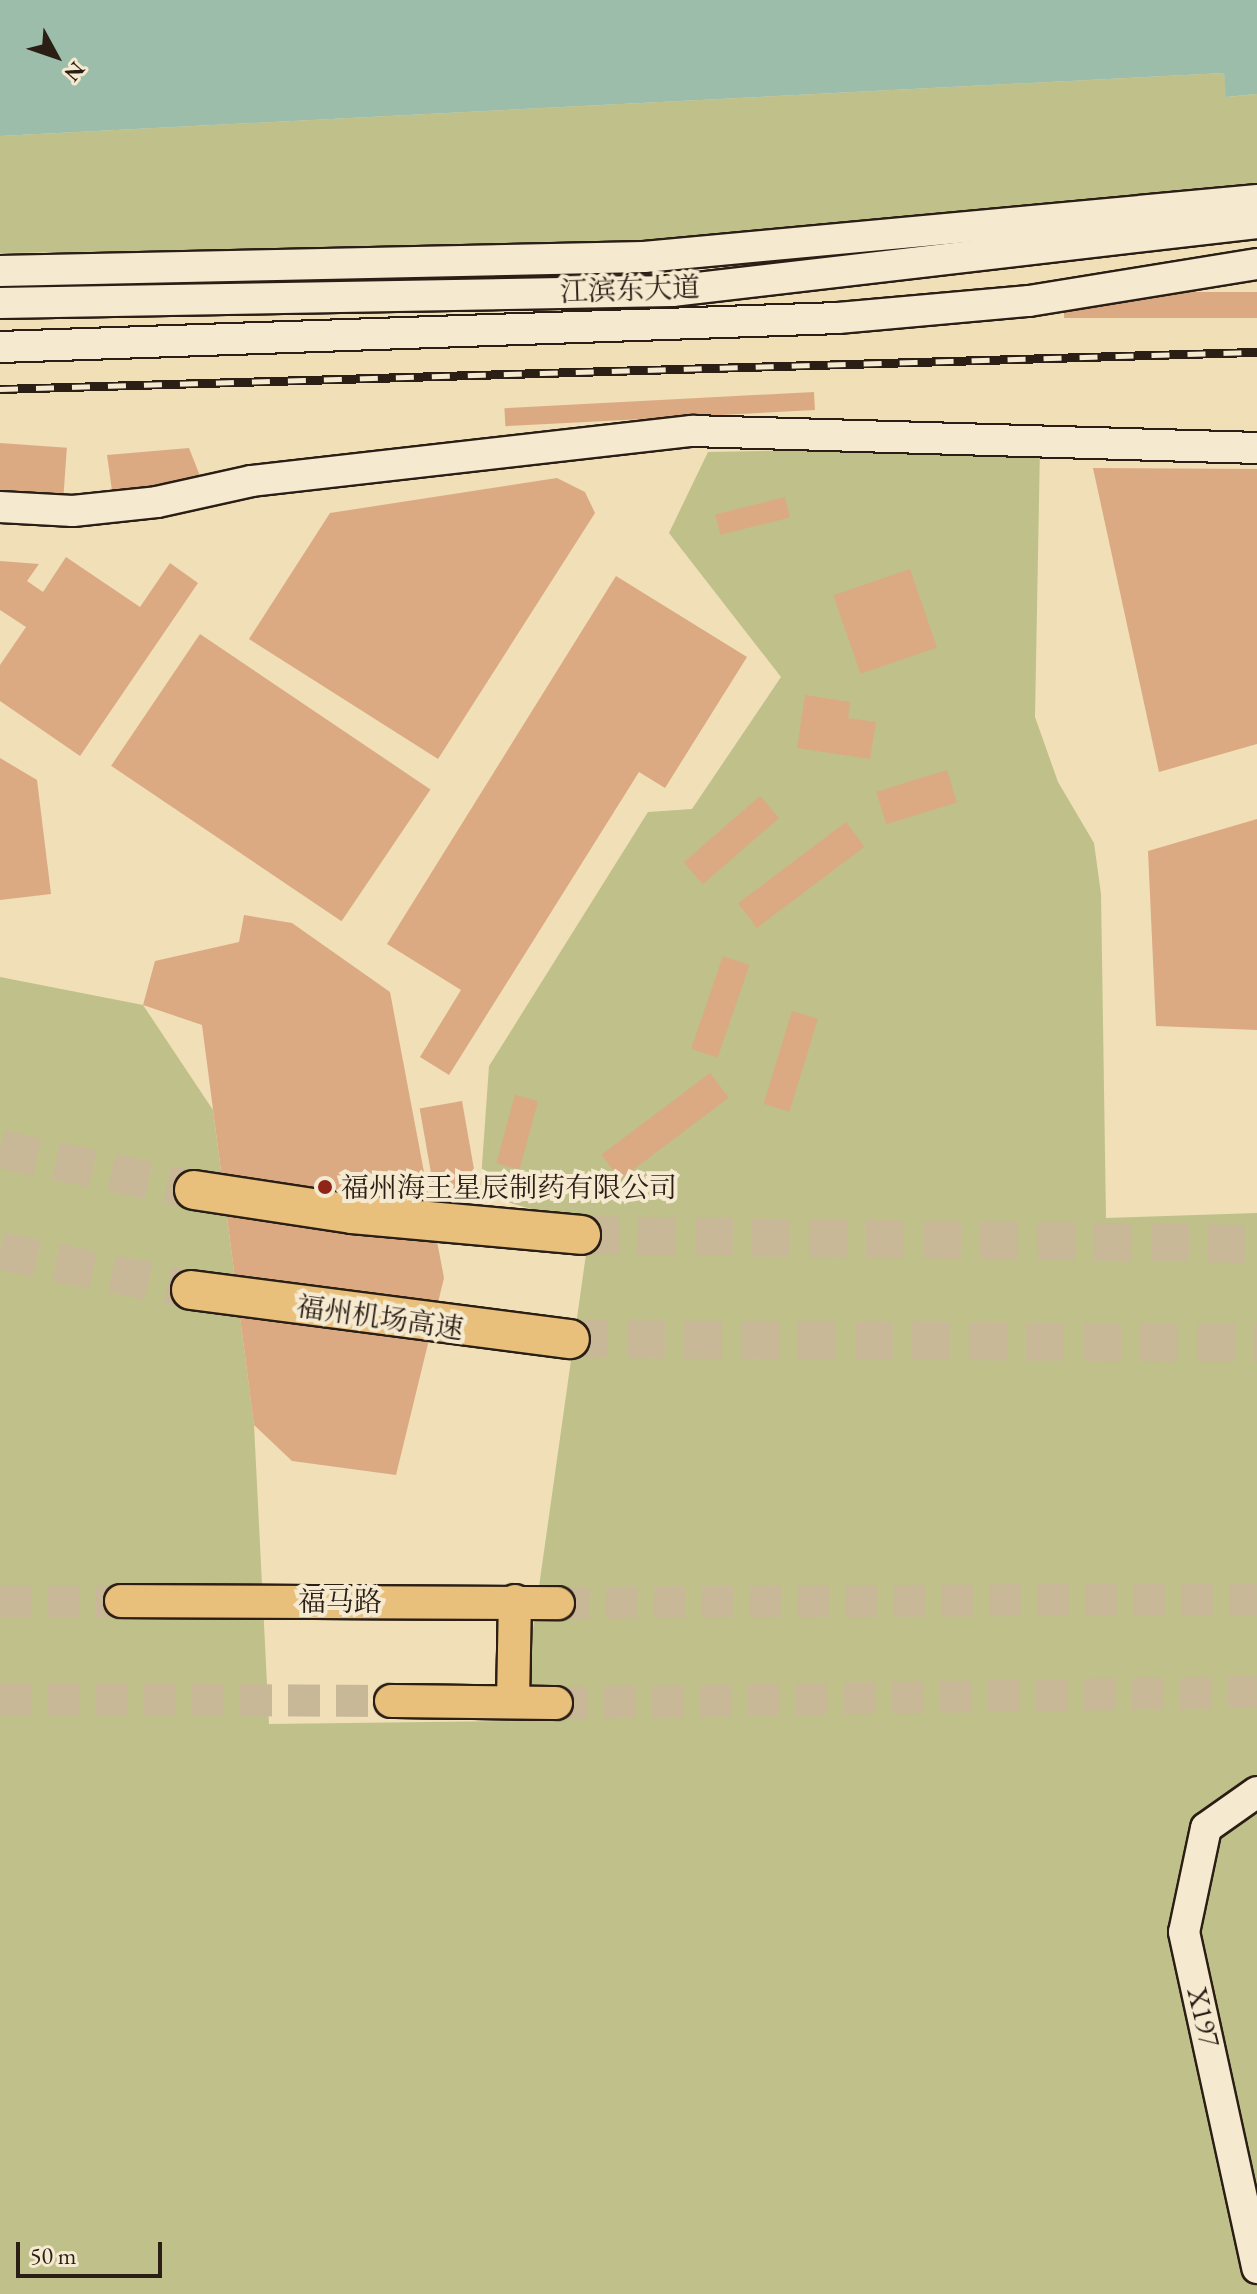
<!DOCTYPE html>
<html>
<head>
<meta charset="utf-8">
<style>
  body { margin:0 }
  #map { position:relative; width:1257px; height:2294px; overflow:hidden; background:#f0dfb7; font-family:"EB Garamond","Noto Serif SC",serif }
  div>[style] { position:absolute }
  .green>* { inset:0; background:#bfc08a }
  .water>* { inset:0; background:#9bbdaa }
  .building>* { inset:0; background:#dbaa83; transform-origin:0 0 }
  .primary-tunnel>* { height:32px; margin-top:-16px; transform-origin:0; background:repeating-linear-gradient(90deg,#c8b897 0 32px,transparent 0 48px) }
  .highway-tunnel>* { height:38px; margin-top:-19px; transform-origin:0; background:repeating-linear-gradient(90deg,#c8b897 0 38px,transparent 0 57px) }
  .roads { filter:drop-shadow(2px 0 #2a1e15) drop-shadow(-2px 0 #2a1e15) drop-shadow(0 2px #2a1e15) drop-shadow(0 -2px #2a1e15) }
  .secondary>* { height:30px; margin:-15px; padding:0 15px; transform-origin:15px; border-radius:15px; background:#f5ead0 }
  .primary>* { height:32px; margin:-16px; padding:0 16px; transform-origin:16px; border-radius:16px; background:#e8c07c }
  .highway>* { height:38px; margin:-19px; padding:0 19px; transform-origin:19px; border-radius:19px; background:#e8c07c }
  .rail>* { height:9px; margin-top:-4.5px; transform-origin:0; background:repeating-linear-gradient(90deg,#f5ead0 0 18px,#2a1e15 0 36px); box-sizing:border-box; border-block:2px solid #2a1e15 }
  .dots>* { width:22px; height:22px; translate:-50% -50%; box-sizing:border-box; border:4px solid #f5ead0; border-radius:50% }
  span { translate:-50% -50%; white-space:nowrap; text-align:center; line-height:1.15; -webkit-text-stroke:8px #f5ead0; paint-order:stroke }
  .street-label { font-size:28px; color:#2a1e15 }
  .poi-label { font-size:28px; color:#2a1e15 }
  .left { translate:0 -50%; text-align:left }
  .north { position:absolute; left:16px; top:16px; width:80px; height:80px; -webkit-text-stroke:6px #f5ead0; paint-order:stroke; rotate:130deg; font-size:22px; font-weight:700; line-height:32px; text-align:center; color:#2a1e15 }
  .north::after { content:''; display:block; margin:auto; width:28px; height:36px; background:#2a1e15; clip-path:polygon(50% 0,100% 100%,50% 72%,0 100%) }
  .scale { position:absolute; left:16px; top:2242px; width:146px; height:36px; box-sizing:border-box; border:4px solid #2a1e15; border-top:0; padding-left:10px; font-size:24px; line-height:28px; white-space:nowrap; color:#2a1e15; -webkit-text-stroke:6px #f5ead0; paint-order:stroke }
</style>
</head>
<body>
<div id="map">
  <div class="green">
    <div style="clip-path:polygon(1224px 73px,1227px 97px,1257px 94px,1257px 189px,944px 222px,556px 246px,0 253px,0 136px)"></div>
    <div style="clip-path:polygon(1040px 446px,1035px 717px,1058px 782px,1094px 843px,1101px 894px,1106px 1218px,1257px 1213px,1257px 2294px,0 2294px,0 977px,143px 1005px,213px 1110px,254px 1425px,269px 1724px,520px 1721px,590px 1226px,480px 1194px,489px 1066px,648px 812px,692px 809px,781px 677px,669px 533px,708px 452px)"></div>
  </div>
  <div class="water">
    <div style="clip-path:polygon(0 0,1257px 0,1257px 94px,1226px 97px,1224px 73px,0 136px)"></div>
  </div>
  <div class="building">
    <div style="left:1257px;top:292px;width:26px;height:193px;rotate:90deg"></div>
    <div style="left:814px;top:392px;width:18px;height:310px;rotate:87deg"></div>
    <div style="left:0;top:443px;width:67px;height:54px;rotate:4deg"></div>
    <div style="clip-path:polygon(189px 448px,202px 481px,114px 505px,107px 455px)"></div>
    <div style="clip-path:polygon(1093px 468px,1257px 469px,1257px 744px,1159px 772px)"></div>
    <div style="clip-path:polygon(557px 478px,585px 492px,595px 513px,438px 759px,249px 639px,330px 513px)"></div>
    <div style="left:785px;top:497px;width:21px;height:72px;rotate:76deg"></div>
    <div style="clip-path:polygon(66px 557px,140px 607px,170px 563px,198px 583px,80px 756px,0 701px,0 665px,26px 627px,0 610px,0 561px,39px 564px,27px 581px,43px 592px)"></div>
    <div style="left:910px;top:569px;width:83px;height:81px;rotate:71deg"></div>
    <div style="clip-path:polygon(616px 576px,747px 657px,665px 788px,639px 772px,449px 1075px,420px 1057px,461px 990px,387px 944px)"></div>
    <div style="left:200px;top:634px;width:278px;height:159px;rotate:34deg"></div>
    <div style="clip-path:polygon(805px 695px,850px 702px,848px 718px,876px 722px,870px 759px,797px 748px)"></div>
    <div style="clip-path:polygon(0 758px,37px 780px,51px 894px,0 900px)"></div>
    <div style="left:947px;top:770px;width:34px;height:74px;rotate:73deg"></div>
    <div style="left:760px;top:796px;width:29px;height:101px;rotate:49deg"></div>
    <div style="clip-path:polygon(1257px 819px,1257px 1030px,1156px 1026px,1148px 851px)"></div>
    <div style="left:846px;top:822px;width:31px;height:135px;rotate:53deg"></div>
    <div style="clip-path:polygon(244px 915px,292px 923px,390px 992px,444px 1278px,396px 1475px,292px 1461px,254px 1425px,202px 1025px,143px 1005px,155px 961px,239px 942px)"></div>
    <div style="left:723px;top:956px;width:28px;height:98px;rotate:19deg"></div>
    <div style="left:792px;top:1011px;width:27px;height:97px;rotate:17deg"></div>
    <div style="left:710px;top:1073px;width:31px;height:136px;rotate:53deg"></div>
    <div style="left:462px;top:1101px;width:85px;height:43px;rotate:80deg"></div>
    <div style="left:538px;top:1101px;width:71px;height:24px;rotate:105deg"></div>
  </div>
  <div class="primary-tunnel">
    <div style="left:0;top:1601px;width:121px"></div>
    <div style="left:558px;top:1603px;width:699px;rotate:-0.33deg"></div>
    <div style="left:0;top:1699px;width:391px;rotate:0.3deg"></div>
    <div style="left:556px;top:1703px;width:701px;rotate:-0.9deg"></div>
  </div>
  <div class="highway-tunnel">
    <div style="left:0;top:1149px;width:198px;rotate:11.9deg"></div>
    <div style="left:581px;top:1235px;width:676px;rotate:0.76deg"></div>
    <div style="left:0;top:1251px;width:195px;rotate:11.5deg"></div>
    <div style="left:570px;top:1339px;width:687px;rotate:0.33deg"></div>
  </div>
  <div class="roads">
    <div class="secondary">
      <div style="left:0;top:271px;width:644px;rotate:-1.25deg"></div>
      <div style="left:644px;top:257px;width:616px;rotate:-5.31deg"></div>
      <div style="left:0;top:303px;width:672px;rotate:-1.02deg"></div>
      <div style="left:672px;top:291px;width:589px;rotate:-6.63deg"></div>
      <div style="left:0;top:347px;width:839px;rotate:-1.98deg"></div>
      <div style="left:838px;top:318px;width:192px;rotate:-5.1deg"></div>
      <div style="left:1029px;top:301px;width:231px;rotate:-9.2deg"></div>
      <div style="left:0;top:507px;width:73px;rotate:3.1deg"></div>
      <div style="left:73px;top:511px;width:84px;rotate:-6.1deg"></div>
      <div style="left:157px;top:502px;width:97px;rotate:-12.5deg"></div>
      <div style="left:252px;top:481px;width:443px;rotate:-6.5deg"></div>
      <div style="left:692px;top:431px;width:565px;rotate:1.72deg"></div>
      <div style="left:1257px;top:1792px;width:62px;rotate:144.8deg"></div>
      <div style="left:1206px;top:1828px;width:106px;rotate:101.9deg"></div>
      <div style="left:1184px;top:1932px;width:344px;rotate:77.7deg"></div>
    </div>
    <div class="primary">
      <div style="left:121px;top:1601px;width:437px;rotate:0.3deg"></div>
      <div style="left:391px;top:1701px;width:165px;rotate:0.7deg"></div>
      <div style="left:513px;top:1702px;width:101px;rotate:-88.9deg"></div>
    </div>
    <div class="highway">
      <div style="left:194px;top:1190px;width:160px;rotate:8.6deg"></div>
      <div style="left:352px;top:1214px;width:230px;rotate:5.2deg"></div>
      <div style="left:191px;top:1290px;width:382px;rotate:7.4deg"></div>
    </div>
  </div>
  <div class="rail">
    <div style="left:0;top:389px;width:1258px;rotate:-1.69deg"></div>
  </div>
  <div class="dots">
    <div style="left:325px;top:1187px;background:#8f2418"></div>
  </div>
  <div class="street-label">
    <span style="left:630px;top:289px;rotate:-2deg">江滨东大道</span>
    <span style="left:380px;top:1317px;rotate:8deg">福州机场高速</span>
    <span style="left:340px;top:1601px">福马路</span>
    <span style="left:1204px;top:2017px;rotate:76deg">X197</span>
  </div>
  <div class="poi-label">
    <span class="left" style="left:341px;top:1187px">福州海王星辰制药有限公司</span>
  </div>
  <div class="north">N</div>
  <div class="scale">50 m</div>
</div>
</body>
</html>
